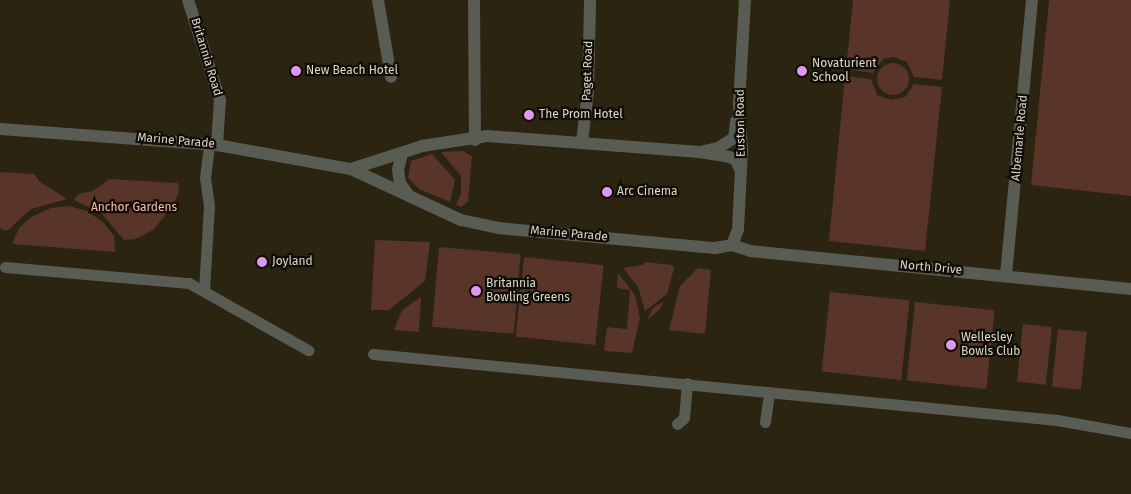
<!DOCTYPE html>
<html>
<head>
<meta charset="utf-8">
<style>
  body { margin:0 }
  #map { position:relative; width:1131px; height:494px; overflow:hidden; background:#2a2411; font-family:"Fira Sans",sans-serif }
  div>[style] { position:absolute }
  .green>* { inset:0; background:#593428; transform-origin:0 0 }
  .round { border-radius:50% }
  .pedestrian>* { height:11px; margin:-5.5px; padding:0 5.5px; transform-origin:5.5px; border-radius:5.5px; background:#595c52 }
  .minor>* { height:12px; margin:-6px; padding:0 6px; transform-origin:6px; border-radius:6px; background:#595c52 }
  .tertiary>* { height:12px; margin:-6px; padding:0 6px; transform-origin:6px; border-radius:6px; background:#595c52 }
  .dots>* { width:14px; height:14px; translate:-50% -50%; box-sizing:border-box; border:2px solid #100d06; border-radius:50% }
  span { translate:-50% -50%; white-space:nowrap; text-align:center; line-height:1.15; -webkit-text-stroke:4.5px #100d06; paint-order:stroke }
  .street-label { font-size:12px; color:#dcd8cc }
  .poi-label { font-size:12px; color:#dcd8cc }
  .left { translate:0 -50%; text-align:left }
  .park-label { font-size:12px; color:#fcbca7 }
</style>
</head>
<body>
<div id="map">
  <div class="green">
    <div style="clip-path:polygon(853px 0,950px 0,942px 80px,914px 77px,907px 62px,894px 57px,883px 59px,873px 73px,846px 69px)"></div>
    <div style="clip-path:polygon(1049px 0,1131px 0,1131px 196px,1031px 185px)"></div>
    <div class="round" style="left:877px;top:63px;width:32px;height:32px"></div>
    <div style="clip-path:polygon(845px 76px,871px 79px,877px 95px,891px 100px,905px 97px,914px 84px,942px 87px,925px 251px,829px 241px)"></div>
    <div style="clip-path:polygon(463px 151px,472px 156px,468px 202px,461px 207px,456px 205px,461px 193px,461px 176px,441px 152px)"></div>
    <div style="clip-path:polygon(432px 154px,455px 180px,450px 202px,419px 189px,408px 178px,411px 161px)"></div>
    <div style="clip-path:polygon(0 172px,34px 174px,40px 182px,67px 199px,31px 209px,8px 230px,3px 230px,0 228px)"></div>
    <div style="clip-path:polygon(109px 179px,178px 183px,179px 192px,172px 207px,153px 230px,135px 239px,124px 240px,102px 214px,74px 200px,78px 194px,93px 191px)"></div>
    <div style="clip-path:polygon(69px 206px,87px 211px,104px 223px,114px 236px,115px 252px,12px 244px,19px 228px,31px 217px,51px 208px)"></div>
    <div style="clip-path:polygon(375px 240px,430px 242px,425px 281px,389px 310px,371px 310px)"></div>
    <div style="left:439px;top:247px;width:82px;height:80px;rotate:5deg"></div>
    <div style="left:524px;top:257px;width:80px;height:80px;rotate:6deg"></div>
    <div style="clip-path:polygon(644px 262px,672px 265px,674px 268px,667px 294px,645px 311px,638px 287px,623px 268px,643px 265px)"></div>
    <div style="clip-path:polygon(698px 268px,711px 270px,705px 334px,669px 330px,680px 286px)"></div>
    <div style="clip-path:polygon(618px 273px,635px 295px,640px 318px,632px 353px,604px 351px,607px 327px,627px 329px,630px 290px,617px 288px)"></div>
    <div style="left:830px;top:292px;width:80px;height:80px;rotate:6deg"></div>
    <div style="clip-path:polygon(421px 297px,419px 332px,394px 330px,402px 310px)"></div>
    <div style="clip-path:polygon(664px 301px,659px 310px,647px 320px,653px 308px)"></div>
    <div style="left:915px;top:302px;width:80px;height:79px;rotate:6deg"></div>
    <div style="left:1023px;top:324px;width:29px;height:58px;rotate:6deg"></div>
    <div style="left:1058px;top:329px;width:29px;height:58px;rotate:6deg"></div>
  </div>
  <div class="pedestrian">
    <div style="left:5px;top:267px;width:185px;rotate:5deg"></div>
    <div style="left:189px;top:283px;width:137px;rotate:29.4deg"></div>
    <div style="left:204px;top:290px;width:84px;rotate:-86.6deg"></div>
    <div style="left:209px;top:206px;width:28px;rotate:-98deg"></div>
    <div style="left:205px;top:178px;width:34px;rotate:-83deg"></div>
    <div style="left:373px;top:354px;width:687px;rotate:5.51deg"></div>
    <div style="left:1057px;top:420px;width:75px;rotate:10deg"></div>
    <div style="left:765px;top:422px;width:30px;rotate:-82deg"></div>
    <div style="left:677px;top:424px;width:9px;rotate:-41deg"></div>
    <div style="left:684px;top:418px;width:35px;rotate:-85deg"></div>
  </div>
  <div class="minor">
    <div style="left:188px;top:0;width:105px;rotate:72.3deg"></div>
    <div style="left:220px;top:100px;width:45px;rotate:93.8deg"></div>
    <div style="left:378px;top:0;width:78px;rotate:80.4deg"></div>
    <div style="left:474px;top:0;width:140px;rotate:89.6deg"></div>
    <div style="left:582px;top:142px;width:51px;rotate:-83.3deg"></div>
    <div style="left:588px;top:91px;width:91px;rotate:-88.7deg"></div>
    <div style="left:1006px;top:275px;width:276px;rotate:-84.6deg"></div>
  </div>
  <div class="tertiary">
    <div style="left:0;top:129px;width:218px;rotate:4.2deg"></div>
    <div style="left:217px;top:145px;width:136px;rotate:10.2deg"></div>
    <div style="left:351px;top:169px;width:121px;rotate:24.9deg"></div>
    <div style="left:461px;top:220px;width:38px;rotate:12deg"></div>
    <div style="left:498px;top:228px;width:218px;rotate:5.3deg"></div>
    <div style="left:715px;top:248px;width:17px;rotate:-10deg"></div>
    <div style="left:732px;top:245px;width:19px;rotate:18deg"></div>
    <div style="left:750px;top:251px;width:383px;rotate:5.7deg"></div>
    <div style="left:704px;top:151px;width:14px;rotate:-12deg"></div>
    <div style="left:718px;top:148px;width:19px;rotate:-32deg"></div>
    <div style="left:734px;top:138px;width:17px;rotate:-83deg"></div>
    <div style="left:402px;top:154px;width:16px;rotate:104deg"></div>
    <div style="left:398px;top:170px;width:13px;rotate:81deg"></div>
    <div style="left:400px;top:183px;width:16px;rotate:55deg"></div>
    <div style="left:351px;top:169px;width:75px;rotate:-17.9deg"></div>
    <div style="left:422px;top:146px;width:66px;rotate:-8.7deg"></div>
    <div style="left:487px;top:136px;width:213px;rotate:4.3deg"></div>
    <div style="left:699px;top:152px;width:30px;rotate:9deg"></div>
    <div style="left:729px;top:157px;width:8px;rotate:23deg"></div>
    <div style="left:736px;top:160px;width:12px;rotate:66deg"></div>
    <div style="left:732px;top:245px;width:17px;rotate:-69deg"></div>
    <div style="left:738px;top:229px;width:80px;rotate:-87.1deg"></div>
    <div style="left:742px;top:149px;width:45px;rotate:-93.8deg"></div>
    <div style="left:739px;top:104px;width:104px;rotate:-86.7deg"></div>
  </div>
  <div class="dots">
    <div style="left:296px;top:71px;background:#de98f2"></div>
    <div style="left:802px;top:71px;background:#de98f2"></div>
    <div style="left:529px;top:115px;background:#de98f2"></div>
    <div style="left:607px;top:192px;background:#de98f2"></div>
    <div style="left:262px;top:262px;background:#de98f2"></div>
    <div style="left:476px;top:291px;background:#de98f2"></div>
    <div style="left:951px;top:345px;background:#de98f2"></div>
  </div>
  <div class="street-label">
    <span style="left:206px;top:57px;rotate:73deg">Britannia Road</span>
    <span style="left:588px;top:71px;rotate:-88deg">Paget Road</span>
    <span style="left:741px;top:123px;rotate:-91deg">Euston Road</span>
    <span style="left:1020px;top:138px;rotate:-85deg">Albemarle Road</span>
    <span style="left:176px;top:141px;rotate:5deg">Marine Parade</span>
    <span style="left:569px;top:234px;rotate:5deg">Marine Parade</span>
    <span style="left:931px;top:268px;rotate:5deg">North Drive</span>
  </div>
  <div class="poi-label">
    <span class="left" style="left:812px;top:71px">Novaturient<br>School</span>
    <span class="left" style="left:306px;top:71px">New Beach Hotel</span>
    <span class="left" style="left:539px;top:115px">The Prom Hotel</span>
    <span class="left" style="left:617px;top:192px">Arc Cinema</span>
    <span class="left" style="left:272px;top:262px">Joyland</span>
    <span class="left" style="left:486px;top:291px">Britannia<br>Bowling Greens</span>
    <span class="left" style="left:961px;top:345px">Wellesley<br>Bowls Club</span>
  </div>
  <div class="park-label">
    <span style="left:134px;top:208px">Anchor Gardens</span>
  </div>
</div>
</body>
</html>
